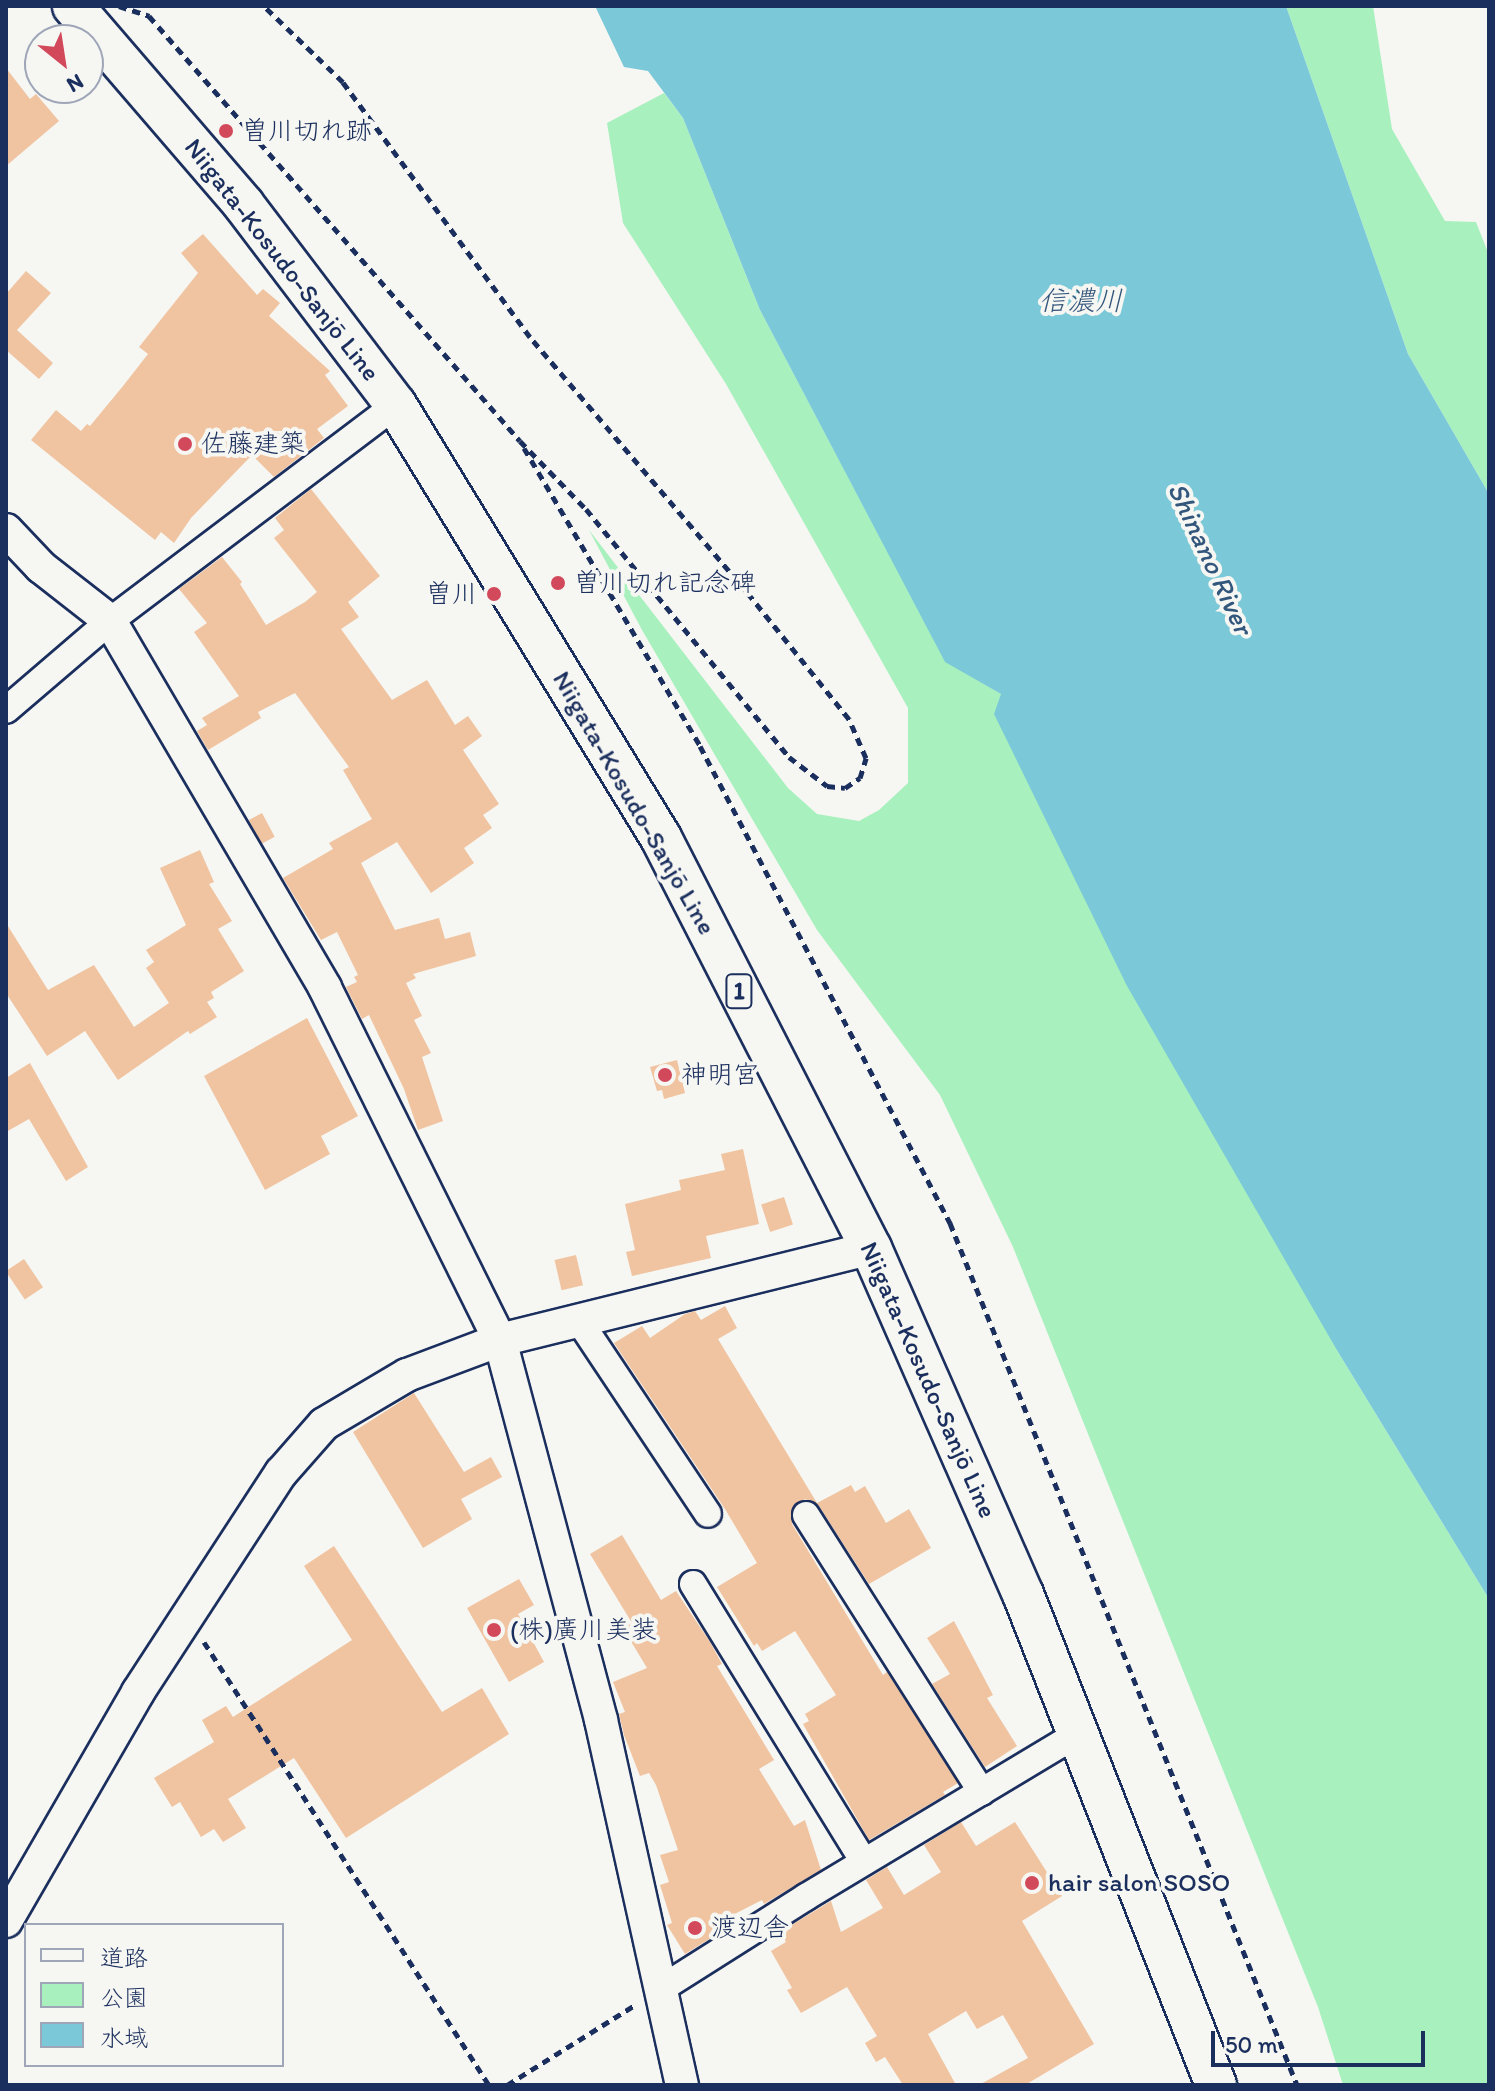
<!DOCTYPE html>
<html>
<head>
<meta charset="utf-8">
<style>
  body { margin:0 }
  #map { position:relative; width:1495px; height:2091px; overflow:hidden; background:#f6f6f2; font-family:Itim,"Klee One",sans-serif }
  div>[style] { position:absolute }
  .green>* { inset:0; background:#a8f1be }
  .water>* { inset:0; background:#7bc9d8 }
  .building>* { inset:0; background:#f0c4a0; transform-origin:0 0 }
  .path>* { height:5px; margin-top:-2.5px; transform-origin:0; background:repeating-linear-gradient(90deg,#1b2f5e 0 8px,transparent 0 14px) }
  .roads { filter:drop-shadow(2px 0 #1b2f5e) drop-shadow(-2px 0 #1b2f5e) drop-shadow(0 2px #1b2f5e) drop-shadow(0 -2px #1b2f5e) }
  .minor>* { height:26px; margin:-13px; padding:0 13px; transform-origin:13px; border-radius:13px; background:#f6f6f2 }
  .tertiary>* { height:32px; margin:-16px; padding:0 16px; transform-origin:16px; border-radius:16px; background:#f6f6f2 }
  .primary>* { height:40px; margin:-20px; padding:0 20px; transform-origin:20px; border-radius:20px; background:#f6f6f2 }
  .dots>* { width:22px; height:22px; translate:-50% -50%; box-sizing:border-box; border:4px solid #f6f6f2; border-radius:50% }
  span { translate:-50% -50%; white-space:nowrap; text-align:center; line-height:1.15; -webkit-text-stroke:8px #f6f6f2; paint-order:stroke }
  .shield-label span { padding:2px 6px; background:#f6f6f2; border:2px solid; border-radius:6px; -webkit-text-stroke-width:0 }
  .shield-label { font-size:24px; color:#1b2f5e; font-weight:700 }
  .poi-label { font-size:26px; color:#1b2f5e }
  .left { translate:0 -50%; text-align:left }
  .right { translate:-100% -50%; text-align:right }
  .street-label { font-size:26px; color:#1b2f5e }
  .water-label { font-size:28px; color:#33567c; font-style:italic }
  .frame { position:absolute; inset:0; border:8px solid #1b2f5e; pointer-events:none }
  .legend { position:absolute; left:24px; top:1923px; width:260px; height:144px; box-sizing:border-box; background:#f6f6f2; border:2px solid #9ea6b7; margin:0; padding:10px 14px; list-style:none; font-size:24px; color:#1b2f5e }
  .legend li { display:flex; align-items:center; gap:16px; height:40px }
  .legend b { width:40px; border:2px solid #9ea6b7 }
  .north { position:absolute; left:24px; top:24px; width:80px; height:80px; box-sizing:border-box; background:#f6f6f2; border:2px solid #9ea6b7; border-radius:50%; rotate:150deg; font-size:22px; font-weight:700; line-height:32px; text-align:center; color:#1b2f5e }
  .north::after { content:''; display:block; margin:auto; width:28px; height:36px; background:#d1495b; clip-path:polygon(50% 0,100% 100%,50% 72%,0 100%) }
  .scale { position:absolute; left:1211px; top:2031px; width:214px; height:36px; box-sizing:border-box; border:4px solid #1b2f5e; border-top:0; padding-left:10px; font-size:24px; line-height:28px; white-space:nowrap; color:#1b2f5e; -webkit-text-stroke:6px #f6f6f2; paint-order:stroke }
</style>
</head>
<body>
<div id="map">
  <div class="green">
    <div style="clip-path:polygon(1286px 6px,1373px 6px,1392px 129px,1445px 221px,1476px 222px,1489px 255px,1489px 494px,1408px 354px)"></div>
    <div style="clip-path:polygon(664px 93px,683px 118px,760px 310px,945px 661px,1001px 694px,1338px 1352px,1489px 1599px,1489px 2085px,1343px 2085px,1318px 2007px,1013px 1247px,940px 1095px,817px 930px,642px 630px,589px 530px,788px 788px,817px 814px,859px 821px,879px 810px,908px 783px,908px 708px,726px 384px,623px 223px,607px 123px)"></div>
  </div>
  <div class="water">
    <div style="clip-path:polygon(595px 6px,1286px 6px,1408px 354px,1489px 494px,1489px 1599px,1338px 1352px,1127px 986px,994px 714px,1001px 694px,945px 662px,760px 310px,683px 118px,648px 71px,624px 67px)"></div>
  </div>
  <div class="building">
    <div style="clip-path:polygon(6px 68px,30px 99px,36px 94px,59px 121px,6px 166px)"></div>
    <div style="clip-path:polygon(203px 234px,257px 295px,263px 289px,280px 303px,269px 316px,330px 371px,325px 375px,348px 406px,317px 429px,324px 438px,274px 477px,252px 455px,191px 518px,174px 543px,161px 532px,155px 540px,31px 440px,56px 410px,81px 431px,87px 424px,90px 426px,123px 386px,148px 354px,139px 347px,198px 273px,181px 253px)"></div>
    <div style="clip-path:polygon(26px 271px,51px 293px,17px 330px,53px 363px,39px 379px,6px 350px,6px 294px)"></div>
    <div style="clip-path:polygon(311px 489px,380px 576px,348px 602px,359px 617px,341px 629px,392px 700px,427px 680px,455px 725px,468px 716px,482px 736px,463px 750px,499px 804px,483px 815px,492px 828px,464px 848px,474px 863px,431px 893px,397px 842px,361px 863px,395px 930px,439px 918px,445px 939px,470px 932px,476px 956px,413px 974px,416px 978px,406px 983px,422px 1016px,414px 1020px,431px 1053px,422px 1057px,443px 1121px,418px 1130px,404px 1089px,369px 1015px,362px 1019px,346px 987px,357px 982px,354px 977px,358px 975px,337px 932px,321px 940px,283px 878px,333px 849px,329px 843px,372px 819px,343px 770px,349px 767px,295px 693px,258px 712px,261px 718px,208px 750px,197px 731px,207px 725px,202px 718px,239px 696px,194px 632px,207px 623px,179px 589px,222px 557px,242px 582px,240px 584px,266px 625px,305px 602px,317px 592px,274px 538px,284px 530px,275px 518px)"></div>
    <div style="left:262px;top:813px;width:27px;height:15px;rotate:62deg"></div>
    <div style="clip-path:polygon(200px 850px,214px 882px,209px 884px,232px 921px,218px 929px,244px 971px,211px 992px,214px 998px,207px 1002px,217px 1017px,190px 1034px,188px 1031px,118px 1080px,85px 1031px,47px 1056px,6px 993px,6px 923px,48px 990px,94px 965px,134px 1027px,169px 1003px,146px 968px,154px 962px,146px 950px,186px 925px,160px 868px)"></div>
    <div style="clip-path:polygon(307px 1018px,358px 1116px,321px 1136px,330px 1154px,265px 1190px,204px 1076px)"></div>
    <div style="clip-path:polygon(677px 1060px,685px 1093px,664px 1099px,662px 1090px,657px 1091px,650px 1067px)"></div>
    <div style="clip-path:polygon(30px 1063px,88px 1167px,66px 1181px,29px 1119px,6px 1132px,6px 1078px)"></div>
    <div style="clip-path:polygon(743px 1149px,759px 1224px,706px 1236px,711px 1258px,632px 1276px,626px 1252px,635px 1250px,625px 1204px,681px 1190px,679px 1180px,725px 1170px,721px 1154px)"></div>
    <div style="left:784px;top:1197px;width:29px;height:24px;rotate:72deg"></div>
    <div style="left:576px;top:1255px;width:31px;height:22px;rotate:77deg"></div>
    <div style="left:24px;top:1259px;width:34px;height:22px;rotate:56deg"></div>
    <div style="clip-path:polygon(725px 1306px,737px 1328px,718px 1339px,817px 1503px,851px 1485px,855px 1492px,865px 1486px,886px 1523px,909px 1509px,931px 1548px,869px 1584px,819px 1506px,805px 1499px,792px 1508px,792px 1524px,883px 1675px,887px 1672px,958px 1783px,943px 1792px,945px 1795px,869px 1840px,803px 1724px,809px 1721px,805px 1714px,836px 1695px,795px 1631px,762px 1651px,757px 1643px,754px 1646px,717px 1587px,757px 1563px,725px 1509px,614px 1343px,642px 1326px,650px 1338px,685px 1314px,695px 1311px,701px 1320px)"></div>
    <div style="clip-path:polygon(414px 1393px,464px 1472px,491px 1457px,502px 1477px,461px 1499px,472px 1519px,423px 1548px,353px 1432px)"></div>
    <div style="clip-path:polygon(622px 1535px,661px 1600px,676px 1591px,710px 1642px,722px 1664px,717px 1666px,774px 1760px,759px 1769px,794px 1826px,805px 1820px,821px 1870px,764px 1904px,762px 1900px,719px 1922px,724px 1930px,685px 1954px,667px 1925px,672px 1923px,660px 1885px,669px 1882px,660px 1855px,678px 1850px,656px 1785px,649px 1773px,640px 1776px,624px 1735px,619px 1714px,625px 1712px,613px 1682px,647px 1668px,623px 1628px,632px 1623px,590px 1554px)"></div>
    <div style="clip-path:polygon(334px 1546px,442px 1712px,482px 1688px,509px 1734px,346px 1838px,294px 1758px,228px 1799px,246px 1828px,223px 1842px,214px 1829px,201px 1837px,180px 1802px,172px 1807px,154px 1778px,214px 1742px,202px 1720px,226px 1706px,233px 1717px,352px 1640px,304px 1566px)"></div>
    <div style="clip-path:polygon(519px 1579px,534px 1605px,518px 1614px,544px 1662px,509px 1682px,467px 1608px)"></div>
    <div style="clip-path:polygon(954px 1621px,993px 1695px,987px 1698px,1017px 1746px,985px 1767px,932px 1684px,950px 1674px,927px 1638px)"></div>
    <div style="clip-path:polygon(961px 1822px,976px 1846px,1015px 1822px,1062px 1896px,1022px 1921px,1094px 2044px,1025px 2085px,979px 2085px,1028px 2058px,1003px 2015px,977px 2029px,966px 2011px,928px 2034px,956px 2085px,903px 2085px,885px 2057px,876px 2062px,865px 2043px,877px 2036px,847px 1987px,801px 2013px,787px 1990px,792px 1988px,771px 1951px,786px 1942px,780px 1932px,831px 1901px,841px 1932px,883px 1908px,866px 1880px,887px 1867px,904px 1895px,941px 1872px,924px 1845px)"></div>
  </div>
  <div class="path">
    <div style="left:119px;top:6px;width:32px;rotate:18deg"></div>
    <div style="left:149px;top:16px;width:564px;rotate:48.88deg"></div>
    <div style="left:520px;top:441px;width:95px;rotate:45.9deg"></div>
    <div style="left:586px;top:509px;width:320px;rotate:50.7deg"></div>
    <div style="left:789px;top:757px;width:48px;rotate:37.3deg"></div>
    <div style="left:827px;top:786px;width:18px;rotate:6deg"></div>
    <div style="left:845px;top:788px;width:18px;rotate:-34deg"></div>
    <div style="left:860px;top:778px;width:21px;rotate:-73deg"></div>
    <div style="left:866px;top:758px;width:43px;rotate:-113.6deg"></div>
    <div style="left:849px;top:719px;width:163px;rotate:-128.8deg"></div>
    <div style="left:747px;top:592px;width:335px;rotate:-130.4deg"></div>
    <div style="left:530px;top:337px;width:316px;rotate:-126.3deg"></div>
    <div style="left:343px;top:82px;width:110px;rotate:-136.1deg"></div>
    <div style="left:524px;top:448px;width:346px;rotate:59.4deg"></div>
    <div style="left:700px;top:746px;width:539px;rotate:62.34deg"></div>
    <div style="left:950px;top:1223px;width:929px;rotate:68.07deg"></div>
    <div style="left:204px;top:1642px;width:527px;rotate:57.25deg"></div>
    <div style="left:507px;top:2085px;width:151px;rotate:-32deg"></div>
  </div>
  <div class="roads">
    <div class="minor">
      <div style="left:6px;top:710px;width:137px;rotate:-40.6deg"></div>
      <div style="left:110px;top:621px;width:358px;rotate:-37.1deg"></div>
      <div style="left:578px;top:1319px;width:234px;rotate:56.3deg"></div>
      <div style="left:806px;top:1515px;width:328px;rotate:57.6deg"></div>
      <div style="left:693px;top:1584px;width:326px;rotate:58.4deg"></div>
      <div style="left:659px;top:1990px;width:174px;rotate:-32.3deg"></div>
      <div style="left:806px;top:1897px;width:315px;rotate:-31deg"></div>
    </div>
    <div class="tertiary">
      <div style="left:6px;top:530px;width:51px;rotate:46.6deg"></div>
      <div style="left:41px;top:567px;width:88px;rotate:38deg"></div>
      <div style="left:110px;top:621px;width:425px;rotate:59.6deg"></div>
      <div style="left:325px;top:988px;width:393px;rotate:63.6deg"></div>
      <div style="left:500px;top:1340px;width:393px;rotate:75.1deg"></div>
      <div style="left:601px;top:1720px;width:374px;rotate:77.5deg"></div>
      <div style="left:6px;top:1921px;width:264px;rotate:-60deg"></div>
      <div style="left:138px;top:1692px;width:262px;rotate:-56.9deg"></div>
      <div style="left:281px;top:1473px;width:65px;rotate:-48.7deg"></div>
      <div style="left:324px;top:1424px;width:96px;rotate:-30.6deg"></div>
      <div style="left:407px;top:1375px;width:99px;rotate:-20.6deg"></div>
      <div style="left:500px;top:1340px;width:382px;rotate:-13.9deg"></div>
    </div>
    <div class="primary">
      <div style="left:73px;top:6px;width:262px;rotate:49.3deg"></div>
      <div style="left:244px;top:205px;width:251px;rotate:52.8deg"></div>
      <div style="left:396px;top:405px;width:508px;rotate:58.53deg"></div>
      <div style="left:661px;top:838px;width:461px;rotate:62.9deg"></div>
      <div style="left:871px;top:1248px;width:378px;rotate:66.3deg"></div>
      <div style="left:1023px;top:1594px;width:528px;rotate:68.54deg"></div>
    </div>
  </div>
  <div class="dots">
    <div style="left:226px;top:131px;background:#d1495b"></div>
    <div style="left:185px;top:444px;background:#d1495b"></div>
    <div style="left:558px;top:583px;background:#d1495b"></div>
    <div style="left:494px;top:594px;background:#d1495b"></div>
    <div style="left:665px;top:1075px;background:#d1495b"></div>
    <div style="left:494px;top:1630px;background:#d1495b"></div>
    <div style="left:1032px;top:1883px;background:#d1495b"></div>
    <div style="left:695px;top:1928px;background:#d1495b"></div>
  </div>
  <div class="shield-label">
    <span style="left:739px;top:991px">1</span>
  </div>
  <div class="poi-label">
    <span class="left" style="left:242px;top:131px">曽川切れ跡</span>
    <span class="left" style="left:201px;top:444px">佐藤建築</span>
    <span class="left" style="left:574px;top:583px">曽川切れ記念碑</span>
    <span class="right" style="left:478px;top:594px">曽川</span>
    <span class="left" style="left:681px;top:1075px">神明宮</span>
    <span class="left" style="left:510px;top:1630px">(株)廣川美装</span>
    <span class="left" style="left:1048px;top:1883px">hair salon SOSO</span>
    <span class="left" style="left:711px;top:1928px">渡辺舎</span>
  </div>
  <div class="street-label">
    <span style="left:282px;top:260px;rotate:52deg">Niigata-Kosudo-Sanjō Line</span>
    <span style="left:634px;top:803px;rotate:60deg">Niigata-Kosudo-Sanjō Line</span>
    <span style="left:928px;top:1380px;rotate:66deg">Niigata-Kosudo-Sanjō Line</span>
  </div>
  <div class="water-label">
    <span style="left:1081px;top:300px">信濃川</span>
    <span style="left:1211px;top:558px;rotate:65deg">Shinano River</span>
  </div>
  <div class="frame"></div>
  <ul class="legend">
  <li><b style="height:10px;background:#f6f6f2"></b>道路</li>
  <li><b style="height:22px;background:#a8f1be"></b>公園</li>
  <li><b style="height:22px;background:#7bc9d8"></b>水域</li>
  </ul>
  <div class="north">N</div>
  <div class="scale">50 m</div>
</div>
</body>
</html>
